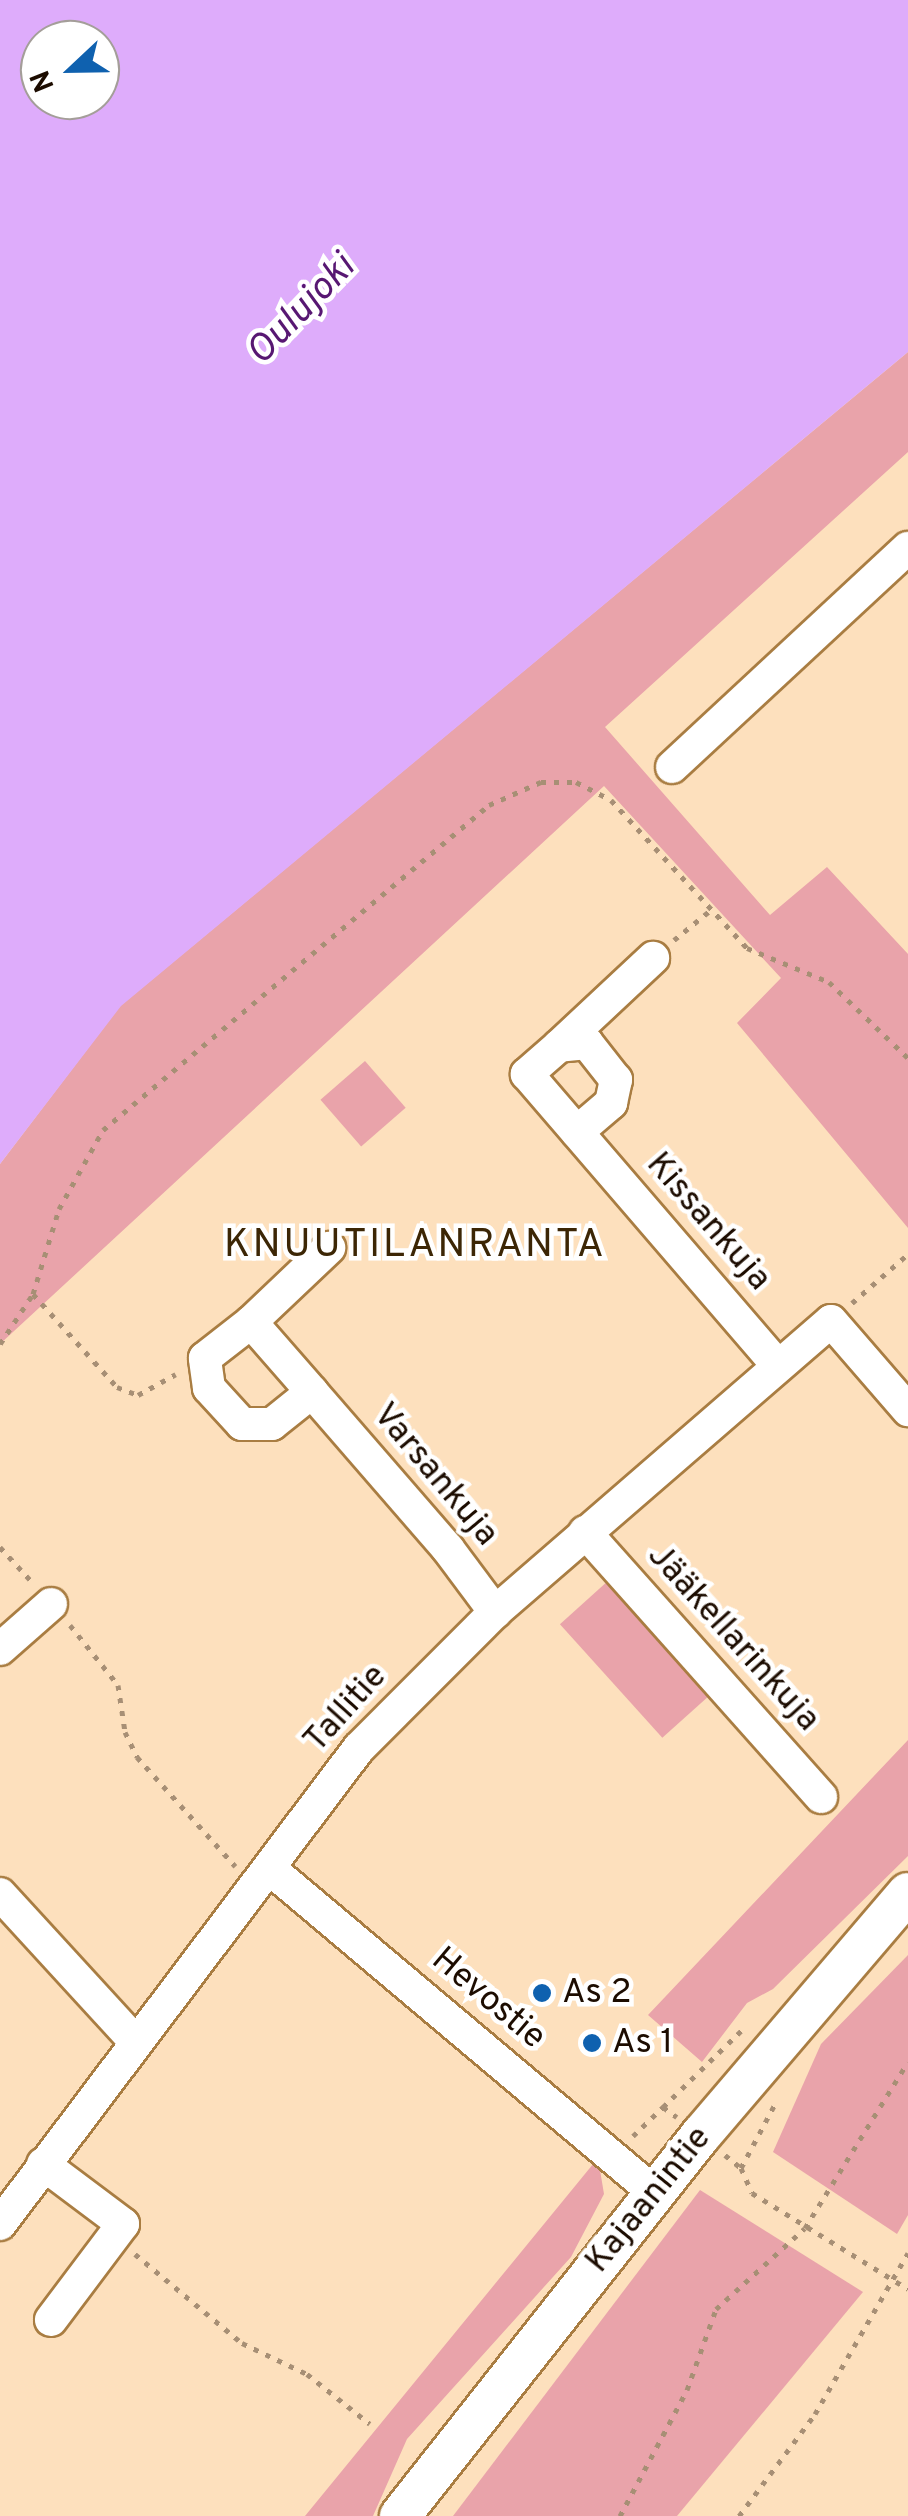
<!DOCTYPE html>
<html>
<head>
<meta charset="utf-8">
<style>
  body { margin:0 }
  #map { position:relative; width:908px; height:2516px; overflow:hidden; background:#fde0bd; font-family:Overpass,sans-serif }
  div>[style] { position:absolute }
  .green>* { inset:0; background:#e9a3aa; transform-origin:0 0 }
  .water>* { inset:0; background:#deacfb }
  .path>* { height:5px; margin-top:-2.5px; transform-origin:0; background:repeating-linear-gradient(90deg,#a78f75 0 5px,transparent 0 13px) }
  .roads { filter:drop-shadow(2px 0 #a97d42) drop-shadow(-2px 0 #a97d42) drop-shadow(0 2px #a97d42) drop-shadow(0 -2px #a97d42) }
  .minor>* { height:32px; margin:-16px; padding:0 16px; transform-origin:16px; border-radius:16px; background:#fff }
  .major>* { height:40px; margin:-20px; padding:0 20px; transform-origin:20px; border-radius:20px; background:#fff }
  .dots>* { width:28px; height:28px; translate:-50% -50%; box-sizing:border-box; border:5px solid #fff; border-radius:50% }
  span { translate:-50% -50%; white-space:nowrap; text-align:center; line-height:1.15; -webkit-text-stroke:9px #fff; paint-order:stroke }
  .street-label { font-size:35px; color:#1c0c00 }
  .poi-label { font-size:35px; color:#1c0c00 }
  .left { translate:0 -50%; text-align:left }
  .water-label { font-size:38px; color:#571772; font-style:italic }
  .quarter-label { font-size:40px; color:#3c2605; letter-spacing:2.5px }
  .north { position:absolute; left:20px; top:20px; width:100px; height:100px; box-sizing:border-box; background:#fff; border:2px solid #a49e99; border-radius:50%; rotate:248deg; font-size:28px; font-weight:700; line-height:40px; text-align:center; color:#1c0c00 }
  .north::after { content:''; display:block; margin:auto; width:35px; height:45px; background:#0f61af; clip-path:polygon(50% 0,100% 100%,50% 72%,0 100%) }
</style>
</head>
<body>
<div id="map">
  <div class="green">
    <div style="clip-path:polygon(908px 352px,908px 452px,605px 727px,770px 915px,827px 867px,908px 954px,908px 1228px,737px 1023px,781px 978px,604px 786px,0 1344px,0 1164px,120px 1006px)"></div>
    <div style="left:365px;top:1061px;width:62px;height:59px;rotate:49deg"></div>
    <div style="left:609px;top:1580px;width:153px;height:66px;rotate:48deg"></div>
    <div style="clip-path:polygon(908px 1740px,908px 1856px,773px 1989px,747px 2003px,702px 2062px,648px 2015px)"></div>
    <div style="clip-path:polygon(908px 1955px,908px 2215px,897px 2234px,773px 2152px,821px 2044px)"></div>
    <div style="clip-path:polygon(598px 2158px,604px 2194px,571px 2257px,407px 2439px,373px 2516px,305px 2516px)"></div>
    <div style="clip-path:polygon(700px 2190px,863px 2292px,677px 2516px,453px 2516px)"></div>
  </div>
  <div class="water">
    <div style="clip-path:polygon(evenodd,0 0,908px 0,908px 352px,121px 1006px,0 1164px,0 0,40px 40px,100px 40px,100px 100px,40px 100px,40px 40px)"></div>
  </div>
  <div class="path">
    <div style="left:674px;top:940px;width:49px;rotate:-39.2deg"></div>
    <div style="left:33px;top:1294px;width:125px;rotate:47.9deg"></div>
    <div style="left:117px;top:1387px;width:22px;rotate:21deg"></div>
    <div style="left:138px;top:1395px;width:43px;rotate:-28.9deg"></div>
    <div style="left:852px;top:1303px;width:74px;rotate:-41.2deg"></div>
    <div style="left:0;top:1344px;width:60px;rotate:-56.6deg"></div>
    <div style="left:33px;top:1294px;width:89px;rotate:-73deg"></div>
    <div style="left:59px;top:1209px;width:90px;rotate:-60.9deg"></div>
    <div style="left:103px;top:1130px;width:505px;rotate:-40.1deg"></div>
    <div style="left:489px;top:805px;width:57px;rotate:-23.9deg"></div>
    <div style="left:541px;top:782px;width:35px"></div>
    <div style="left:576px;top:782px;width:39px;rotate:27deg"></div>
    <div style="left:611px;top:800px;width:201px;rotate:47.4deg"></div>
    <div style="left:747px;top:948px;width:89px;rotate:22.5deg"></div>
    <div style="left:829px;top:982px;width:110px;rotate:43.9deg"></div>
    <div style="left:0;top:1547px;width:49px;rotate:47.5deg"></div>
    <div style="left:70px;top:1625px;width:77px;rotate:51.3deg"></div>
    <div style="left:118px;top:1685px;width:48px;rotate:81.5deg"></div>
    <div style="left:125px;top:1732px;width:28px;rotate:64deg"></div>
    <div style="left:137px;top:1757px;width:147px;rotate:48deg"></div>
    <div style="left:663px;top:2107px;width:115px;rotate:-44.3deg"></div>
    <div style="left:633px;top:2136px;width:42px;rotate:-44deg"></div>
    <div style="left:663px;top:2107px;width:17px;rotate:36deg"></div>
    <div style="left:725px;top:2155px;width:21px;rotate:39deg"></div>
    <div style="left:741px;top:2168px;width:27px;rotate:66deg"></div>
    <div style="left:752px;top:2193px;width:183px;rotate:31.6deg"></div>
    <div style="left:741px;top:2168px;width:72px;rotate:-62deg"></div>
    <div style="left:135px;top:2254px;width:139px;rotate:39.8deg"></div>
    <div style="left:242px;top:2343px;width:72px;rotate:25.5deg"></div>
    <div style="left:307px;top:2374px;width:80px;rotate:38.4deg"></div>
    <div style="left:620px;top:2516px;width:143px;rotate:-62deg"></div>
    <div style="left:687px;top:2390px;width:86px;rotate:-70.3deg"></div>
    <div style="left:716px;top:2309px;width:120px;rotate:-42.3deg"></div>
    <div style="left:805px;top:2228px;width:195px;rotate:-58.2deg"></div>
    <div style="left:739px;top:2516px;width:127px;rotate:-53.3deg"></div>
    <div style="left:815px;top:2414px;width:186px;rotate:-60deg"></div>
  </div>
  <div class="roads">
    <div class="minor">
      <div style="left:672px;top:767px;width:322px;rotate:-42.9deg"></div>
      <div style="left:559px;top:1046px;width:129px;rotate:-43.1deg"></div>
      <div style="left:577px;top:1132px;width:45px;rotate:-40.5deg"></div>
      <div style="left:611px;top:1103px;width:24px;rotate:-78deg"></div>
      <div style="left:616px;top:1080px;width:47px;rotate:-128.1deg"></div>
      <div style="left:587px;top:1043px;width:28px;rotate:174deg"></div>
      <div style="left:559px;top:1046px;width:43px;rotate:138.8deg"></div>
      <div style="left:527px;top:1074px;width:384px;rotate:49.3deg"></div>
      <div style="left:251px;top:1322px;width:108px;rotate:-43.5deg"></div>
      <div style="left:312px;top:1392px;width:51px;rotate:141.3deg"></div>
      <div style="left:272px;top:1424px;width:30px;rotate:180deg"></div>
      <div style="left:242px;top:1424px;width:49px;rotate:-132.5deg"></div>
      <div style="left:209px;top:1388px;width:30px;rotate:-98deg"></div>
      <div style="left:205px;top:1358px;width:58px;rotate:-38deg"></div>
      <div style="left:251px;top:1322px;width:93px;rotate:48.9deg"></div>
      <div style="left:312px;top:1392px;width:208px;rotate:49.1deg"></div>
      <div style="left:448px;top:1549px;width:79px;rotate:53.3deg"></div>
      <div style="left:585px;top:1532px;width:355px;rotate:48.3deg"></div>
      <div style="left:0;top:1649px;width:68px;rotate:-41.4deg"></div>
      <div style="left:269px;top:1868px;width:505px;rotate:40.1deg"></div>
      <div style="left:0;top:1894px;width:198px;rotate:47.5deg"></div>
      <div style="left:43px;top:2164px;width:100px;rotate:36.9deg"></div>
      <div style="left:123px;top:2224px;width:120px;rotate:126.9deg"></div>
      <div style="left:0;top:2224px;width:596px;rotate:-52.98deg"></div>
      <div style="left:359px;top:1748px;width:192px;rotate:-45deg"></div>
      <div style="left:495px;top:1612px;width:444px;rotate:-40.9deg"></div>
      <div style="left:831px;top:1321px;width:118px;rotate:49.1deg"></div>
    </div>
    <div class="major">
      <div style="left:400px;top:2516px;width:486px;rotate:-51.7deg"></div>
      <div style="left:701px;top:2135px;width:318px;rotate:-49.5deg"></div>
    </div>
  </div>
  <div class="dots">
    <div style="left:542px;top:1993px;background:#0f61af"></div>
    <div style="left:592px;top:2043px;background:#0f61af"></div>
  </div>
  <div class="street-label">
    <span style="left:708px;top:1222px;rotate:49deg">Kissankuja</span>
    <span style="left:435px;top:1475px;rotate:50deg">Varsankuja</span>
    <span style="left:733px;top:1638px;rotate:48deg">Jääkellarinkuja</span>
    <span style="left:346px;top:1709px;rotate:-48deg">Tallitie</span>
    <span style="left:488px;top:1999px;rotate:40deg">Hevostie</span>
    <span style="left:649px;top:2200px;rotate:-51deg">Kajaanintie</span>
  </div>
  <div class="poi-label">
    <span class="left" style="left:562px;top:1993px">As 2</span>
    <span class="left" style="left:612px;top:2043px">As 1</span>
  </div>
  <div class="water-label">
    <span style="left:302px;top:311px;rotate:-46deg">Oulujoki</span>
  </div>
  <div class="quarter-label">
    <span style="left:415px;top:1246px">KNUUTILANRANTA</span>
  </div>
  <div class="north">N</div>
</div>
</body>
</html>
